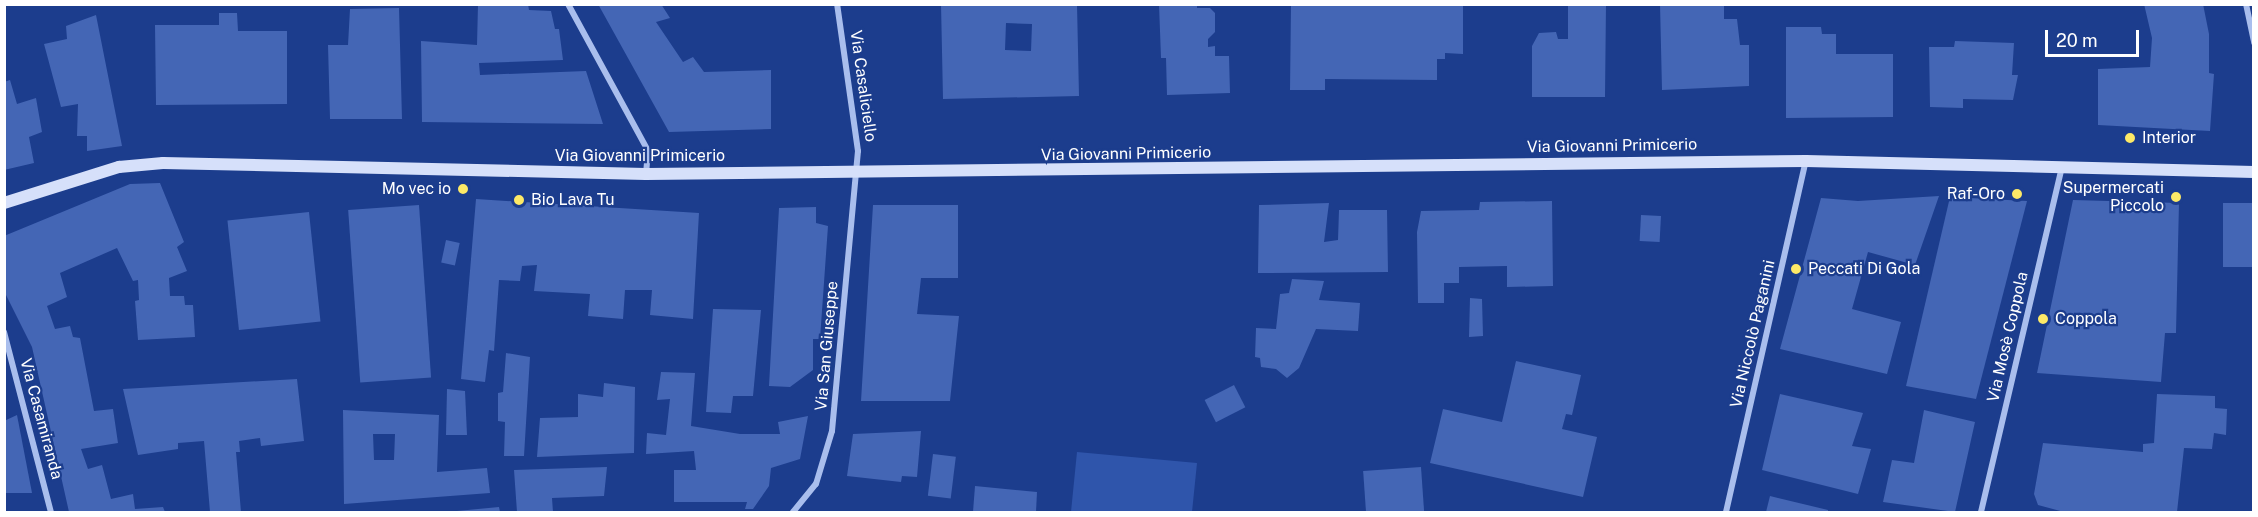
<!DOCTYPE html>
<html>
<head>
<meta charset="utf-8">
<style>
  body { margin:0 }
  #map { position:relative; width:2258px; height:517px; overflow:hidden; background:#1c3d8d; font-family:"Public Sans",sans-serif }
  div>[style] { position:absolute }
  .green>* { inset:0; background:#2f55ab }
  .building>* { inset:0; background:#4466b5; transform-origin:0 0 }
  .street>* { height:6px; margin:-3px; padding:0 3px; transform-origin:3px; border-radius:3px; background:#a9beed }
  .secondary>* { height:12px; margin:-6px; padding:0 6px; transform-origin:6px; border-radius:6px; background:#d6e0fa }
  .dots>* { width:16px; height:16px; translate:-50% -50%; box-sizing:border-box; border:3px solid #1c3d8d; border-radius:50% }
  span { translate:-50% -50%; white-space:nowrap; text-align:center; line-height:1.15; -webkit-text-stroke:4.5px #1c3d8d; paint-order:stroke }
  .street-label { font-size:16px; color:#fff }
  .poi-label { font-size:16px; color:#fff }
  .left { translate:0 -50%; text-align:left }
  .right { translate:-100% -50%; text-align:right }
  .frame { position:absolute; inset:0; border:6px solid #fff; pointer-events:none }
  .scale { position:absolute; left:2045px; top:30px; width:94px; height:27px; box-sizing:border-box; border:3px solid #fff; border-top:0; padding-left:8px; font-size:18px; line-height:21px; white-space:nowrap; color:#fff; -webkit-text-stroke:4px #1c3d8d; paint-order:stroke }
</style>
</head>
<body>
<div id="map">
  <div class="green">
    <div style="clip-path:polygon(1077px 452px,1197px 463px,1192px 512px,1071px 512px)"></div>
  </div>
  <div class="building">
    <div style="clip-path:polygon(478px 4px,528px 4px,529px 10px,551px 11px,555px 29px,559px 29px,563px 60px,479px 63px,480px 75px,586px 71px,603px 124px,422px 122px,421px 41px,477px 45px)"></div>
    <div style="clip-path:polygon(598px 4px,661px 4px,670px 18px,656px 22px,683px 62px,693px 57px,704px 72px,771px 70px,771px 129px,669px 132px)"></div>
    <div style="clip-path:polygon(evenodd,941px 4px,1077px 4px,1079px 96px,943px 99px,941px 4px,1006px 23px,1032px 24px,1031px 51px,1005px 50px,1006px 23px)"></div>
    <div style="clip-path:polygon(1159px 4px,1197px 4px,1197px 8px,1210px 8px,1215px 13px,1215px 32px,1208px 39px,1208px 47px,1215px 46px,1215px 56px,1229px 56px,1230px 93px,1167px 95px,1166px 58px,1161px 58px)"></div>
    <div style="clip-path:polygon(1291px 4px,1463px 6px,1463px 54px,1445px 53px,1445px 59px,1437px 59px,1437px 80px,1325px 79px,1325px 90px,1290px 90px)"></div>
    <div style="clip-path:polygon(1568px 4px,1606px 4px,1605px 97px,1532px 97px,1532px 46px,1539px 33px,1556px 32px,1558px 39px,1568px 39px)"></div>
    <div style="clip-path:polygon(1660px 4px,1724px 4px,1724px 19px,1737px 19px,1740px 45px,1749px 45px,1749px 86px,1662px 90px)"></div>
    <div style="clip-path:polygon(2144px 4px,2203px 4px,2209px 34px,2209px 73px,2214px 74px,2210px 131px,2098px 125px,2098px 69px,2150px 67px,2152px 38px)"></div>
    <div style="clip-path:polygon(399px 8px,402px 119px,330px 119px,328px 45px,348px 45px,350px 9px)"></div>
    <div style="clip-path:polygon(219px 13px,237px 13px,238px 31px,287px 31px,287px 104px,156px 105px,155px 25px,219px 25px)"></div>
    <div style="clip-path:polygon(96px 15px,122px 146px,87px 151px,87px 136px,77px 136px,78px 104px,61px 107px,44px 44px,67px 39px,66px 26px)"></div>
    <div style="clip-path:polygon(1786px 27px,1821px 27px,1822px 34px,1836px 34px,1836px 54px,1893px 54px,1893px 117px,1786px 118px)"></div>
    <div style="clip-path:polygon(1955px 41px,2014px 43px,2012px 75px,2018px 75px,2013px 100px,1963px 99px,1963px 108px,1930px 107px,1929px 47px,1954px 47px)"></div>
    <div style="clip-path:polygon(10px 80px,17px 104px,36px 98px,42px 132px,29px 137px,34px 163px,4px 170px,4px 82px)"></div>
    <div style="clip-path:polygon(160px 183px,184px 242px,177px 247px,187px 271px,169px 278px,170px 296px,184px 296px,185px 305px,193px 305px,195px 337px,138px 340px,135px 301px,139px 300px,138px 280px,133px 281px,117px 248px,60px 273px,67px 297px,47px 306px,55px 329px,70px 326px,73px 337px,80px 338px,94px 411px,113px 409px,118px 443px,81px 449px,88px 469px,102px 465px,111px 499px,133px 494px,135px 509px,163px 507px,165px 512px,69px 512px,32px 347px,4px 291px,4px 236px,130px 184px)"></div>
    <div style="clip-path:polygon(1939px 196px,1915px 265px,1868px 252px,1852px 309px,1901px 322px,1887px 374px,1780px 349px,1821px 198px,1858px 201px)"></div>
    <div style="clip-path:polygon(1950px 197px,2027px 201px,1976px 399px,1906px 386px)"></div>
    <div style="clip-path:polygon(476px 199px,699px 213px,693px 319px,650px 315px,652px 290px,625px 290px,623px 319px,588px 316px,590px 294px,534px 291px,537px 265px,522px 266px,520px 281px,499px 280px,494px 351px,489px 350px,485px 382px,461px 379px)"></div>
    <div style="clip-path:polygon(2073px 200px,2179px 203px,2176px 333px,2165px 333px,2161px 382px,2037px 373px)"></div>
    <div style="clip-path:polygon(1552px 201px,1553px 286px,1507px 287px,1507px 266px,1459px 267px,1459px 283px,1444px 283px,1444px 303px,1418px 303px,1417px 232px,1421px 211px,1479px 210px,1480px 202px)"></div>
    <div style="clip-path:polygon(1329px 203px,1324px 242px,1338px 240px,1339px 210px,1387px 210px,1388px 272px,1258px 273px,1259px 205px)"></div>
    <div style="left:2223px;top:203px;width:31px;height:64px"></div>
    <div style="left:419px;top:205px;width:173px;height:71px;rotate:86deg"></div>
    <div style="clip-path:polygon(873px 205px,958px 205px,958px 278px,921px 278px,917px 314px,959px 316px,950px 401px,861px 401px)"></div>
    <div style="clip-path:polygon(816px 207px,816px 223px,828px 226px,820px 339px,813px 339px,813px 370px,790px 387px,769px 386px,779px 208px)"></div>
    <div style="left:309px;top:212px;width:110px;height:82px;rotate:84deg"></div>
    <div style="left:1641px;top:215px;width:20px;height:26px;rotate:3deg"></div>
    <div style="left:446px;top:240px;width:14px;height:23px;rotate:12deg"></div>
    <div style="clip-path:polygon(1292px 279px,1324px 281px,1319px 300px,1360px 303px,1358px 331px,1316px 329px,1299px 368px,1287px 378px,1276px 369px,1261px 367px,1260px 358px,1255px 357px,1256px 328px,1276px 329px,1280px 294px,1289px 293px)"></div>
    <div style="clip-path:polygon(1470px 298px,1482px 299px,1483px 336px,1469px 337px)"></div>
    <div style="clip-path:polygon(713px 309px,761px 310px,753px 396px,733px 396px,731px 413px,706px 412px)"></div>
    <div style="clip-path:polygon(506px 353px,530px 357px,524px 456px,504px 456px,505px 422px,498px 421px,498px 393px,503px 392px)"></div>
    <div style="clip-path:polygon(1516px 361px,1581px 375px,1572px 415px,1566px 414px,1562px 429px,1597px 437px,1583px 497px,1430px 463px,1443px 409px,1502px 422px)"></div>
    <div style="clip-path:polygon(661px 372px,695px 373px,691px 426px,740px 434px,780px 434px,778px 422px,808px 416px,800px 459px,771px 468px,769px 486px,753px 509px,745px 509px,747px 502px,674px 502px,674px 470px,696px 470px,694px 451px,646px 454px,647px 433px,666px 435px,670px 399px,657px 400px)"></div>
    <div style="clip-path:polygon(297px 379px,304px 441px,261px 446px,260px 438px,239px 441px,240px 452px,236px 452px,241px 512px,210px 512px,204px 441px,178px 443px,178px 449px,138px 455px,123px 389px)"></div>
    <div style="clip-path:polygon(604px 383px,635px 387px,634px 453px,537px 457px,540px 418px,578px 417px,578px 394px,603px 397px)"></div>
    <div style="left:1234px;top:385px;width:25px;height:33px;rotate:63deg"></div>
    <div style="clip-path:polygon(447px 389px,465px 391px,467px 435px,446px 435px)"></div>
    <div style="clip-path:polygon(1780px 394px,1863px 413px,1852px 446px,1871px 449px,1858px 494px,1762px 470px)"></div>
    <div style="clip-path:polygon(2157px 394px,2215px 396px,2215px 408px,2227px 409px,2226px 435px,2214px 433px,2212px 449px,2184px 448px,2177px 512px,2064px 512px,2038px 505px,2034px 494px,2043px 443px,2143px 452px,2143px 444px,2154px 443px)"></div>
    <div style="clip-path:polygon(evenodd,343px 410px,439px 415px,437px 472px,487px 468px,490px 493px,344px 504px,343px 410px,373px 434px,395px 434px,394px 460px,374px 460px,373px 434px)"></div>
    <div style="clip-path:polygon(1924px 410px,1975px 422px,1955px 512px,1883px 502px,1892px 460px,1914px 463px)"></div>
    <div style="clip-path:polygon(17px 415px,32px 493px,4px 493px,4px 421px)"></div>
    <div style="clip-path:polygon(921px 431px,917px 477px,902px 476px,901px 482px,847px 476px,853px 434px)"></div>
    <div style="left:933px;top:454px;width:23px;height:42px;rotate:7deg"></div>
    <div style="clip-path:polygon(607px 467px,604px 496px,552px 498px,553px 512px,517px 512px,514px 470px)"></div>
    <div style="left:1421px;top:467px;width:45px;height:58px;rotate:86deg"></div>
    <div style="clip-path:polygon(975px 486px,1037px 492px,1036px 512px,973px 512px)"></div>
    <div style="clip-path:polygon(1770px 496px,1828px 510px,1828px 512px,1766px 512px)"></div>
    <div style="clip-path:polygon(499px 507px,500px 512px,457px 512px,457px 511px)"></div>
  </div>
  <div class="street">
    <div style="left:568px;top:4px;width:167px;rotate:61.4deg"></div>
    <div style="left:648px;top:151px;width:23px;rotate:95deg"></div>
    <div style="left:2246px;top:4px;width:40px;rotate:78deg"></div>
    <div style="left:4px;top:332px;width:186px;rotate:75.4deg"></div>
    <div style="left:793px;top:512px;width:36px;rotate:-51deg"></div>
    <div style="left:816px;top:484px;width:55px;rotate:-73.2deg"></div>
    <div style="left:832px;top:431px;width:281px;rotate:-84.7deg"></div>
    <div style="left:858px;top:151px;width:148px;rotate:-98.1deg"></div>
    <div style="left:1726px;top:512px;width:360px;rotate:-77.2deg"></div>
    <div style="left:1981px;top:512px;width:353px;rotate:-76.8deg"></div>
  </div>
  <div class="secondary">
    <div style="left:4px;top:203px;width:121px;rotate:-17.4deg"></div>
    <div style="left:119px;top:167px;width:44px;rotate:-5.2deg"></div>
    <div style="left:163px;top:163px;width:483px;rotate:1.3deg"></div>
    <div style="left:646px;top:174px;width:1160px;rotate:-0.64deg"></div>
    <div style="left:1806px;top:161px;width:448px;rotate:1.4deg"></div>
  </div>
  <div class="dots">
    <div style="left:2130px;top:138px;background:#fde967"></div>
    <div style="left:463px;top:189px;background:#fde967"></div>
    <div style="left:2017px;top:194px;background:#fde967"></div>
    <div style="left:2176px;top:197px;background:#fde967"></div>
    <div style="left:519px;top:200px;background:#fde967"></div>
    <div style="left:1796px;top:269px;background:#fde967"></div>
    <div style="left:2043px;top:319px;background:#fde967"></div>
  </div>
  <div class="street-label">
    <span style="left:863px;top:86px;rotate:82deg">Via Casaliciello</span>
    <span style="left:1612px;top:146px;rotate:-1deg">Via Giovanni Primicerio</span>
    <span style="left:1126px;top:154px;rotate:-1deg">Via Giovanni Primicerio</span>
    <span style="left:640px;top:156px">Via Giovanni Primicerio</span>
    <span style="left:1753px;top:334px;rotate:-77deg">Via Niccolò Paganini</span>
    <span style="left:2008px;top:337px;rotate:-77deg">Via Mosè Coppola</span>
    <span style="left:827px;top:346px;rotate:-85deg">Via San Giuseppe</span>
    <span style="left:41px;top:419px;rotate:75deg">Via Casamiranda</span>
  </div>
  <div class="poi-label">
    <span class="left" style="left:2142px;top:138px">Interior</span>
    <span class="right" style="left:2164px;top:197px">Supermercati<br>Piccolo</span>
    <span class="right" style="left:451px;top:189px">Mo vec io</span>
    <span class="right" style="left:2005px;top:194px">Raf-Oro</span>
    <span class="left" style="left:531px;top:200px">Bio Lava Tu</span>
    <span class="left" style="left:1808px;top:269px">Peccati Di Gola</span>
    <span class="left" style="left:2055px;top:319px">Coppola</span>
  </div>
  <div class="frame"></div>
  <div class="scale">20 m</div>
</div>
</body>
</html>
